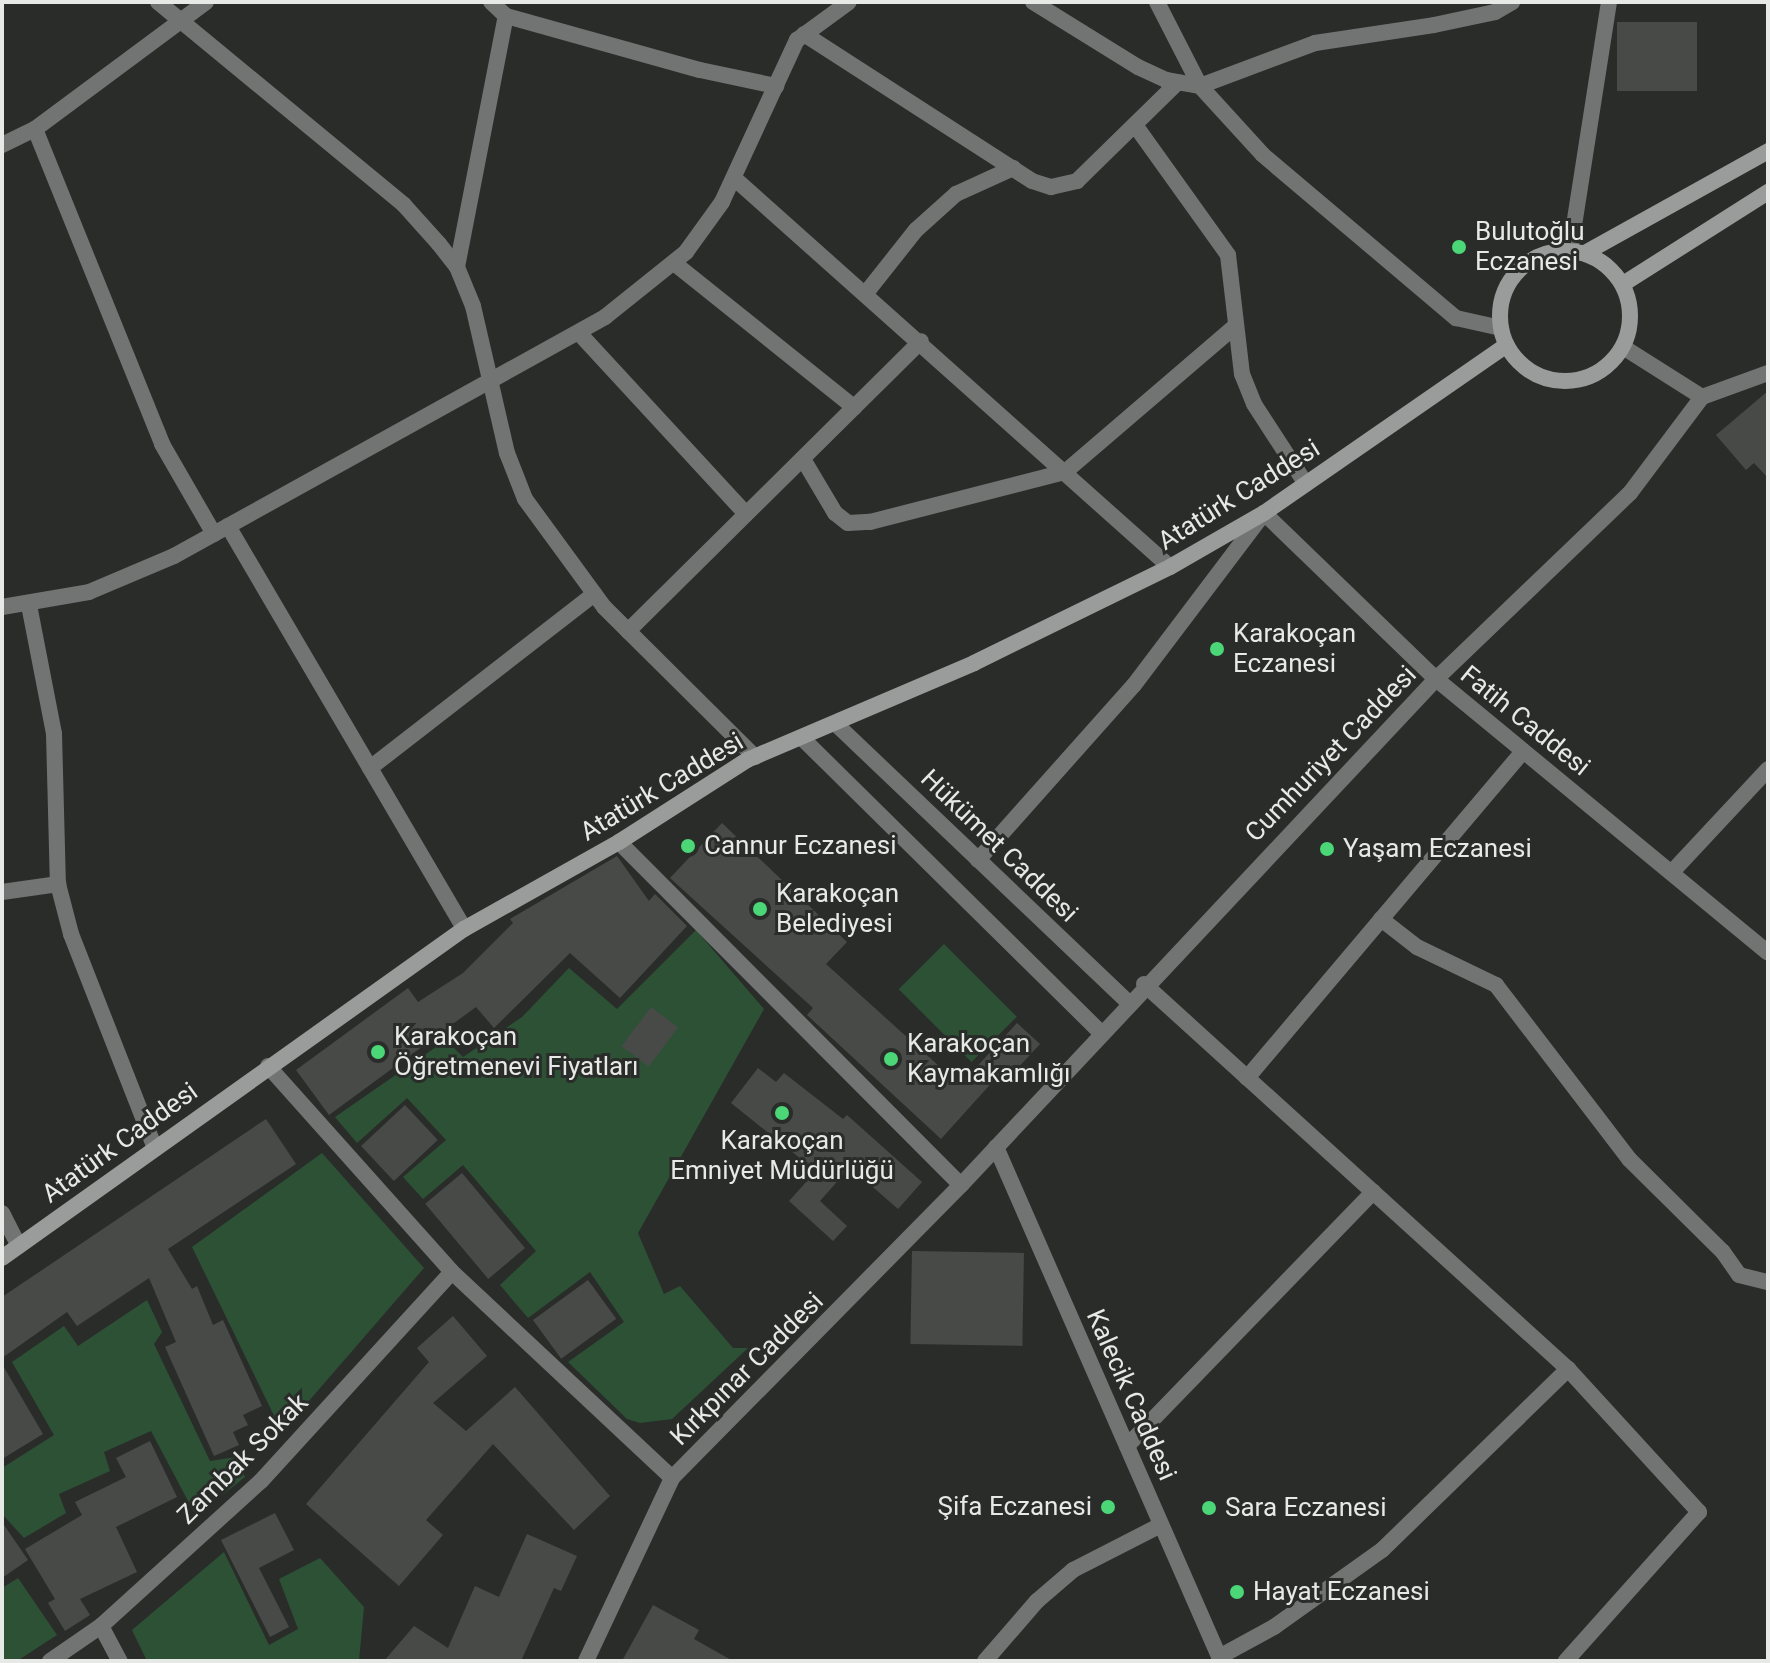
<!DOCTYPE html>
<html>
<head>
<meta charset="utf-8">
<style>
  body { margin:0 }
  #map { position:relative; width:1770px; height:1663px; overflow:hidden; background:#2a2c2a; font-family:Roboto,sans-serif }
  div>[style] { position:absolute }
  .green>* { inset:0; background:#2c5135; transform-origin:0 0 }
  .building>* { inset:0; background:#484a48; transform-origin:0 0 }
  .minor>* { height:16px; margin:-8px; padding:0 8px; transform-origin:8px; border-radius:8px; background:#727473 }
  .tertiary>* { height:16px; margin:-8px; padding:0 8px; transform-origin:8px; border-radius:8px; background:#727473 }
  .secondary>* { height:16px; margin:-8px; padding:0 8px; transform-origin:8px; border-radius:8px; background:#9a9c9b }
  .secondary>.ring { margin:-8px; padding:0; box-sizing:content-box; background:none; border:16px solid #9a9c9b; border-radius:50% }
  .dots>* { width:22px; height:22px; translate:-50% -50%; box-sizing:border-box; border:4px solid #2a2c2a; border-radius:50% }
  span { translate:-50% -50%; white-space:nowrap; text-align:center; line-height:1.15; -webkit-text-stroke:6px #2a2c2a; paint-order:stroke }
  .poi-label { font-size:26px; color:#e7e9e7 }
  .left { translate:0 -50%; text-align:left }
  .right { translate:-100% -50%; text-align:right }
  .street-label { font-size:26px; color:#e7e9e7 }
  .frame { position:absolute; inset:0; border:4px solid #e7e9e7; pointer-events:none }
</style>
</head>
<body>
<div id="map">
  <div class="green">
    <div style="clip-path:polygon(696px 930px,764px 1009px,638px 1233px,664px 1294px,680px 1286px,733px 1348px,748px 1348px,672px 1419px,640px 1423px,627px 1419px,568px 1362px,624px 1322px,590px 1272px,528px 1318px,500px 1285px,536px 1251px,463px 1165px,423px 1199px,403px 1177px,446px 1140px,407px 1098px,357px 1143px,335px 1117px,446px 1040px,463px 1057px,522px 1017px,569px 968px,617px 1009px)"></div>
    <div style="left:944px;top:944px;width:103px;height:64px;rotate:45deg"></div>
    <div style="clip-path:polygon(322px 1153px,424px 1268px,282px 1432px,192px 1247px)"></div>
    <div style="clip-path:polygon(147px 1300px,162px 1332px,154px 1344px,210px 1461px,236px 1457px,245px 1477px,196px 1516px,151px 1431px,104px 1452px,110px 1471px,59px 1494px,66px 1513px,24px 1538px,2px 1514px,2px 1468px,54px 1435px,12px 1362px,64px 1326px,78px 1346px)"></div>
    <div style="clip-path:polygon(224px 1552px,269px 1645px,298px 1629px,279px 1579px,320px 1558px,364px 1607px,359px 1661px,147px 1661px,132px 1630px)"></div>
    <div style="clip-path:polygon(18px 1578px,57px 1635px,17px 1661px,2px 1661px,2px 1588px)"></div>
  </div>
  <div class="building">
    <div style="left:1617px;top:22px;width:80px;height:69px"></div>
    <div style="clip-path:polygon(1768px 391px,1768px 478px,1754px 463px,1746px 470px,1716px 435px)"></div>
    <div style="clip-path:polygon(722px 823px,847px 942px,826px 964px,960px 1085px,1017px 1023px,1040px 1044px,1003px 1084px,996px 1078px,941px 1139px,807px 1015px,813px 1008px,670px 878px)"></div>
    <div style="clip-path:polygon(617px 856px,649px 901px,655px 894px,687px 926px,620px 998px,570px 953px,494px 1028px,476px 1007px,329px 1115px,296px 1070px,408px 988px,418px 1002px,463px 973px,513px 923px,510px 919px)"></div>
    <div style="left:651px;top:1007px;width:34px;height:49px;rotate:37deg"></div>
    <div style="clip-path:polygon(758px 1068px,776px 1082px,784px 1073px,843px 1119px,847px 1115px,922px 1182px,898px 1209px,850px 1167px,820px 1201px,847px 1226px,833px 1241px,789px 1201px,816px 1171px,731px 1103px)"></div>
    <div style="left:405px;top:1105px;width:48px;height:60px;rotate:47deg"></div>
    <div style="clip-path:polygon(266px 1119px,296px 1164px,168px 1249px,192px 1289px,197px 1286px,213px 1325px,223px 1320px,262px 1406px,243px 1415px,248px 1425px,233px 1432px,239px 1445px,214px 1456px,165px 1347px,176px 1342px,149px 1278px,77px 1326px,67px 1312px,2px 1358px,2px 1297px)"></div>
    <div style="left:462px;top:1173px;width:98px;height:48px;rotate:50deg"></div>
    <div style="left:912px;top:1251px;width:112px;height:93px;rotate:1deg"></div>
    <div style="left:588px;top:1280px;width:48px;height:68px;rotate:54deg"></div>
    <div style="clip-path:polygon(453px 1316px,487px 1356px,433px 1403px,466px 1431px,515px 1387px,610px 1496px,574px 1530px,493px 1444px,426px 1520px,443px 1535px,399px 1586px,306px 1504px,429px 1362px,417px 1348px)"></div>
    <div style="clip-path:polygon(2px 1364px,43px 1434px,2px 1459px)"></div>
    <div style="clip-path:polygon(150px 1441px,177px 1497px,116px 1527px,137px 1572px,80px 1599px,90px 1615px,65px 1631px,48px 1603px,55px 1599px,25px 1549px,82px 1515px,75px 1502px,126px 1477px,116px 1458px)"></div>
    <div style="clip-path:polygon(275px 1513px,294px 1550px,259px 1568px,289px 1627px,270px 1637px,221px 1540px)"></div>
    <div style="clip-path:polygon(2px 1522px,28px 1560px,2px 1578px)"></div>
    <div style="clip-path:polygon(527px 1534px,577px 1556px,561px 1591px,554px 1588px,521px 1661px,384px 1661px,414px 1626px,448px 1648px,475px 1586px,499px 1597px)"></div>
    <div style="clip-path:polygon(653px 1605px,699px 1630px,694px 1639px,733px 1661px,622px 1661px)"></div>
  </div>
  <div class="minor">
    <div style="left:158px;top:2px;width:319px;rotate:39.5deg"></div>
    <div style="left:404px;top:205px;width:52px;rotate:48.1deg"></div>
    <div style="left:439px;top:244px;width:29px;rotate:52deg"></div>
    <div style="left:457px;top:267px;width:42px;rotate:67.7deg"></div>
    <div style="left:473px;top:306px;width:151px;rotate:77deg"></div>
    <div style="left:507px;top:453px;width:49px;rotate:68.6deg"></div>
    <div style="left:525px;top:499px;width:134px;rotate:53.8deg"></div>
    <div style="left:604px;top:607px;width:213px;rotate:44.8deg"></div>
    <div style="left:491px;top:2px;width:21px;rotate:43deg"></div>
    <div style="left:506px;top:16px;width:201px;rotate:15.6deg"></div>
    <div style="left:700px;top:70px;width:78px;rotate:11.9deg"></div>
    <div style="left:1033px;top:2px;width:123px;rotate:31.8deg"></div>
    <div style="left:1138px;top:67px;width:31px;rotate:25deg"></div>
    <div style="left:1166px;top:80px;width:35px;rotate:10deg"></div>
    <div style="left:1200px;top:86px;width:123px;rotate:-20.5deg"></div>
    <div style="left:1315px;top:43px;width:120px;rotate:-8.6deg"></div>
    <div style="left:1434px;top:25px;width:62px;rotate:-12deg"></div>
    <div style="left:1495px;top:12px;width:20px;rotate:-30deg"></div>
    <div style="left:804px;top:34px;width:271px;rotate:32.8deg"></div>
    <div style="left:1032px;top:181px;width:20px;rotate:18deg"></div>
    <div style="left:1051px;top:187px;width:27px;rotate:-13deg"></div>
    <div style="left:1077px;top:181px;width:141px;rotate:-44.4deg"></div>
    <div style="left:1135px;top:125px;width:160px;rotate:54.4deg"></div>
    <div style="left:1228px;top:255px;width:120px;rotate:83.3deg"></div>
    <div style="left:1242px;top:374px;width:32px;rotate:68deg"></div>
    <div style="left:1254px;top:404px;width:95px;rotate:57deg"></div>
    <div style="left:35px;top:129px;width:340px;rotate:68deg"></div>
    <div style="left:162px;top:444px;width:104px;rotate:60deg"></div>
    <div style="left:2px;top:145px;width:37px;rotate:-26deg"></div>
    <div style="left:35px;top:129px;width:213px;rotate:-36.6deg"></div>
    <div style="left:734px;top:178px;width:584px;rotate:41.74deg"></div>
    <div style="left:1570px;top:251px;width:252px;rotate:-81.1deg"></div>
    <div style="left:674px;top:263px;width:231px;rotate:38.7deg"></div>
    <div style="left:457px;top:267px;width:256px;rotate:-79deg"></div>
    <div style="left:866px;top:293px;width:80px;rotate:-51.6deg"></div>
    <div style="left:916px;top:230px;width:54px;rotate:-42deg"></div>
    <div style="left:956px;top:194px;width:63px;rotate:-24.5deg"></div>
    <div style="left:579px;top:333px;width:246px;rotate:47.3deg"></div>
    <div style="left:803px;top:459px;width:63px;rotate:59.3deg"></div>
    <div style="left:835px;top:513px;width:16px;rotate:38deg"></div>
    <div style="left:848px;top:523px;width:22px;rotate:-3deg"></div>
    <div style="left:870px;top:522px;width:201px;rotate:-14.4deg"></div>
    <div style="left:1065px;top:472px;width:223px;rotate:-40.6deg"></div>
    <div style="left:228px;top:526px;width:467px;rotate:59.6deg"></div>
    <div style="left:29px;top:605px;width:131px;rotate:79deg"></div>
    <div style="left:54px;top:734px;width:150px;rotate:88.5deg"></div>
    <div style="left:58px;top:884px;width:52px;rotate:75.4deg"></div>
    <div style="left:71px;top:934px;width:230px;rotate:68.6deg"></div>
    <div style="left:2px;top:607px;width:88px;rotate:-9.8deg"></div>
    <div style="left:89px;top:592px;width:92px;rotate:-23deg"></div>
    <div style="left:174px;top:556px;width:493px;rotate:-29deg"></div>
    <div style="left:605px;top:317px;width:104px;rotate:-38.7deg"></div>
    <div style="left:686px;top:252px;width:62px;rotate:-54.2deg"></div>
    <div style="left:722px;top:202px;width:179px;rotate:-65.2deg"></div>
    <div style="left:797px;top:40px;width:64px;rotate:-36.2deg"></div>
    <div style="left:628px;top:631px;width:412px;rotate:-44.7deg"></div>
    <div style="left:370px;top:768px;width:284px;rotate:-37.8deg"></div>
    <div style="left:619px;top:842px;width:484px;rotate:45.1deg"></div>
    <div style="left:978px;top:860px;width:234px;rotate:-48.3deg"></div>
    <div style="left:1134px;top:685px;width:216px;rotate:-52.9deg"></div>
    <div style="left:1672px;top:872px;width:141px;rotate:-47deg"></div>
    <div style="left:2px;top:892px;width:57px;rotate:-8.1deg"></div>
    <div style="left:1381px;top:919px;width:46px;rotate:37.9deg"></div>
    <div style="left:1417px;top:947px;width:88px;rotate:25.7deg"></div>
    <div style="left:1496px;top:985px;width:219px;rotate:52.6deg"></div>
    <div style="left:1629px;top:1159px;width:132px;rotate:44.7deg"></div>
    <div style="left:1723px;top:1252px;width:28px;rotate:55deg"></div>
    <div style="left:1739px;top:1275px;width:30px;rotate:14deg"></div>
    <div style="left:1144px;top:984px;width:573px;rotate:42.24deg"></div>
    <div style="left:1568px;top:1369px;width:194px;rotate:47.5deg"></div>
    <div style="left:1699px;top:1512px;width:200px;rotate:131.8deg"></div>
    <div style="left:268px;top:1066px;width:276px;rotate:48.2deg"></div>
    <div style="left:452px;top:1272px;width:301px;rotate:43.1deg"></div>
    <div style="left:1247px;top:1078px;width:428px;rotate:-49.8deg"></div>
    <div style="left:2px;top:1213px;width:37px;rotate:63deg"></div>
    <div style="left:1127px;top:1446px;width:354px;rotate:-45.9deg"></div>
    <div style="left:101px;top:1626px;width:40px;rotate:62deg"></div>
    <div style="left:1219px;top:1657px;width:63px;rotate:-28.6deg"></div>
    <div style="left:1274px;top:1627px;width:133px;rotate:-35.5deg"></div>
    <div style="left:1382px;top:1550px;width:260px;rotate:-44.2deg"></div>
    <div style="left:50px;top:1661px;width:62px;rotate:-34.5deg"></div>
    <div style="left:101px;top:1626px;width:216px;rotate:-42.2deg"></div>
    <div style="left:261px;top:1481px;width:283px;rotate:-47.6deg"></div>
    <div style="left:985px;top:1661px;width:79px;rotate:-49.1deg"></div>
    <div style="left:1037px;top:1601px;width:48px;rotate:-40.7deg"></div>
    <div style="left:1073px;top:1570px;width:99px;rotate:-27.1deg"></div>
  </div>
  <div class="tertiary">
    <div style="left:1157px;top:2px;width:94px;rotate:62.9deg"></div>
    <div style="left:1200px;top:86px;width:93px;rotate:47.6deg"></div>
    <div style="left:1263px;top:155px;width:253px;rotate:40.2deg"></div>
    <div style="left:1456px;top:318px;width:46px;rotate:12.5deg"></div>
    <div style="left:1623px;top:347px;width:93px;rotate:32.3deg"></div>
    <div style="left:1702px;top:397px;width:70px;rotate:-20deg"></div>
    <div style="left:1264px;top:513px;width:239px;rotate:44deg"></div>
    <div style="left:1436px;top:679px;width:430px;rotate:39.5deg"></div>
    <div style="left:837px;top:725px;width:402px;rotate:43.6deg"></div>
    <div style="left:802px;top:738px;width:419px;rotate:44.6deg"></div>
    <div style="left:996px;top:1147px;width:561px;rotate:66.36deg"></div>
    <div style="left:586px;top:1661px;width:202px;rotate:-64.8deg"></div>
    <div style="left:672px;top:1478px;width:412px;rotate:-45.4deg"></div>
    <div style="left:961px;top:1185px;width:694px;rotate:-46.81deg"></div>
    <div style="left:1436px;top:679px;width:269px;rotate:-43.8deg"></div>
    <div style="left:1630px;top:493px;width:120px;rotate:-53.1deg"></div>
  </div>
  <div class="secondary">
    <div class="ring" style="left:1500px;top:251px;width:114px;height:114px"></div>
    <div style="left:1585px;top:253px;width:210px;rotate:-29.1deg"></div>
    <div style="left:1623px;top:284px;width:172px;rotate:-32.4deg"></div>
    <div style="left:2px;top:1258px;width:567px;rotate:-35.46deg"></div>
    <div style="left:464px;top:929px;width:178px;rotate:-29.3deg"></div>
    <div style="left:619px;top:842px;width:152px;rotate:-32.6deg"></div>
    <div style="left:747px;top:760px;width:247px;rotate:-23.1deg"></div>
    <div style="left:974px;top:663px;width:218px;rotate:-26.1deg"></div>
    <div style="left:1170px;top:567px;width:108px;rotate:-29.9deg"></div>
    <div style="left:1264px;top:513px;width:295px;rotate:-34.7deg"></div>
  </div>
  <div class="dots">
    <div style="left:1459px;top:247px;background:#4bd677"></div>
    <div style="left:1217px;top:649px;background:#4bd677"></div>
    <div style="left:688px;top:846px;background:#4bd677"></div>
    <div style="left:1327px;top:849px;background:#4bd677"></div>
    <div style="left:760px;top:909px;background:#4bd677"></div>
    <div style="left:378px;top:1052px;background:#4bd677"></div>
    <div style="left:891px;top:1059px;background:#4bd677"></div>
    <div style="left:782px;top:1113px;background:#4bd677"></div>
    <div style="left:1108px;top:1507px;background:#4bd677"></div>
    <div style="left:1209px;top:1508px;background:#4bd677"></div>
    <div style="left:1237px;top:1592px;background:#4bd677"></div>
  </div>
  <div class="poi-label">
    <span class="left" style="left:1475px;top:247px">Bulutoğlu<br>Eczanesi</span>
    <span class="left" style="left:1233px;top:649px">Karakoçan<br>Eczanesi</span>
    <span class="left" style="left:704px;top:846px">Cannur Eczanesi</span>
    <span class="left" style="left:1343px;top:849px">Yaşam Eczanesi</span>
    <span class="left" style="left:776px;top:909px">Karakoçan<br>Belediyesi</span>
    <span class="left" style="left:394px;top:1052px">Karakoçan<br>Öğretmenevi Fiyatları</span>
    <span class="left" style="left:907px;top:1059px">Karakoçan<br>Kaymakamlığı</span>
    <span style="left:782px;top:1156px">Karakoçan<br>Emniyet Müdürlüğü</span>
    <span class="right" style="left:1092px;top:1507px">Şifa Eczanesi</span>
    <span class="left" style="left:1225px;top:1508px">Sara Eczanesi</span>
    <span class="left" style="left:1253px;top:1592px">Hayat Eczanesi</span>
  </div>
  <div class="street-label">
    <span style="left:1239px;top:495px;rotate:-32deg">Atatürk Caddesi</span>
    <span style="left:1525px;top:721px;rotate:39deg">Fatih Caddesi</span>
    <span style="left:1331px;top:754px;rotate:-46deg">Cumhuriyet Caddesi</span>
    <span style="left:662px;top:787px;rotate:-31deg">Atatürk Caddesi</span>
    <span style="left:999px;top:846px;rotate:44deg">Hükümet Caddesi</span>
    <span style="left:120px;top:1143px;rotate:-36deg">Atatürk Caddesi</span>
    <span style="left:747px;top:1369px;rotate:-45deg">Kırkpınar Caddesi</span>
    <span style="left:1131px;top:1395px;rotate:66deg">Kalecik Caddesi</span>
    <span style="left:243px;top:1459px;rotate:-45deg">Zambak Sokak</span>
  </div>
  <div class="frame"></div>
</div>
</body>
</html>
